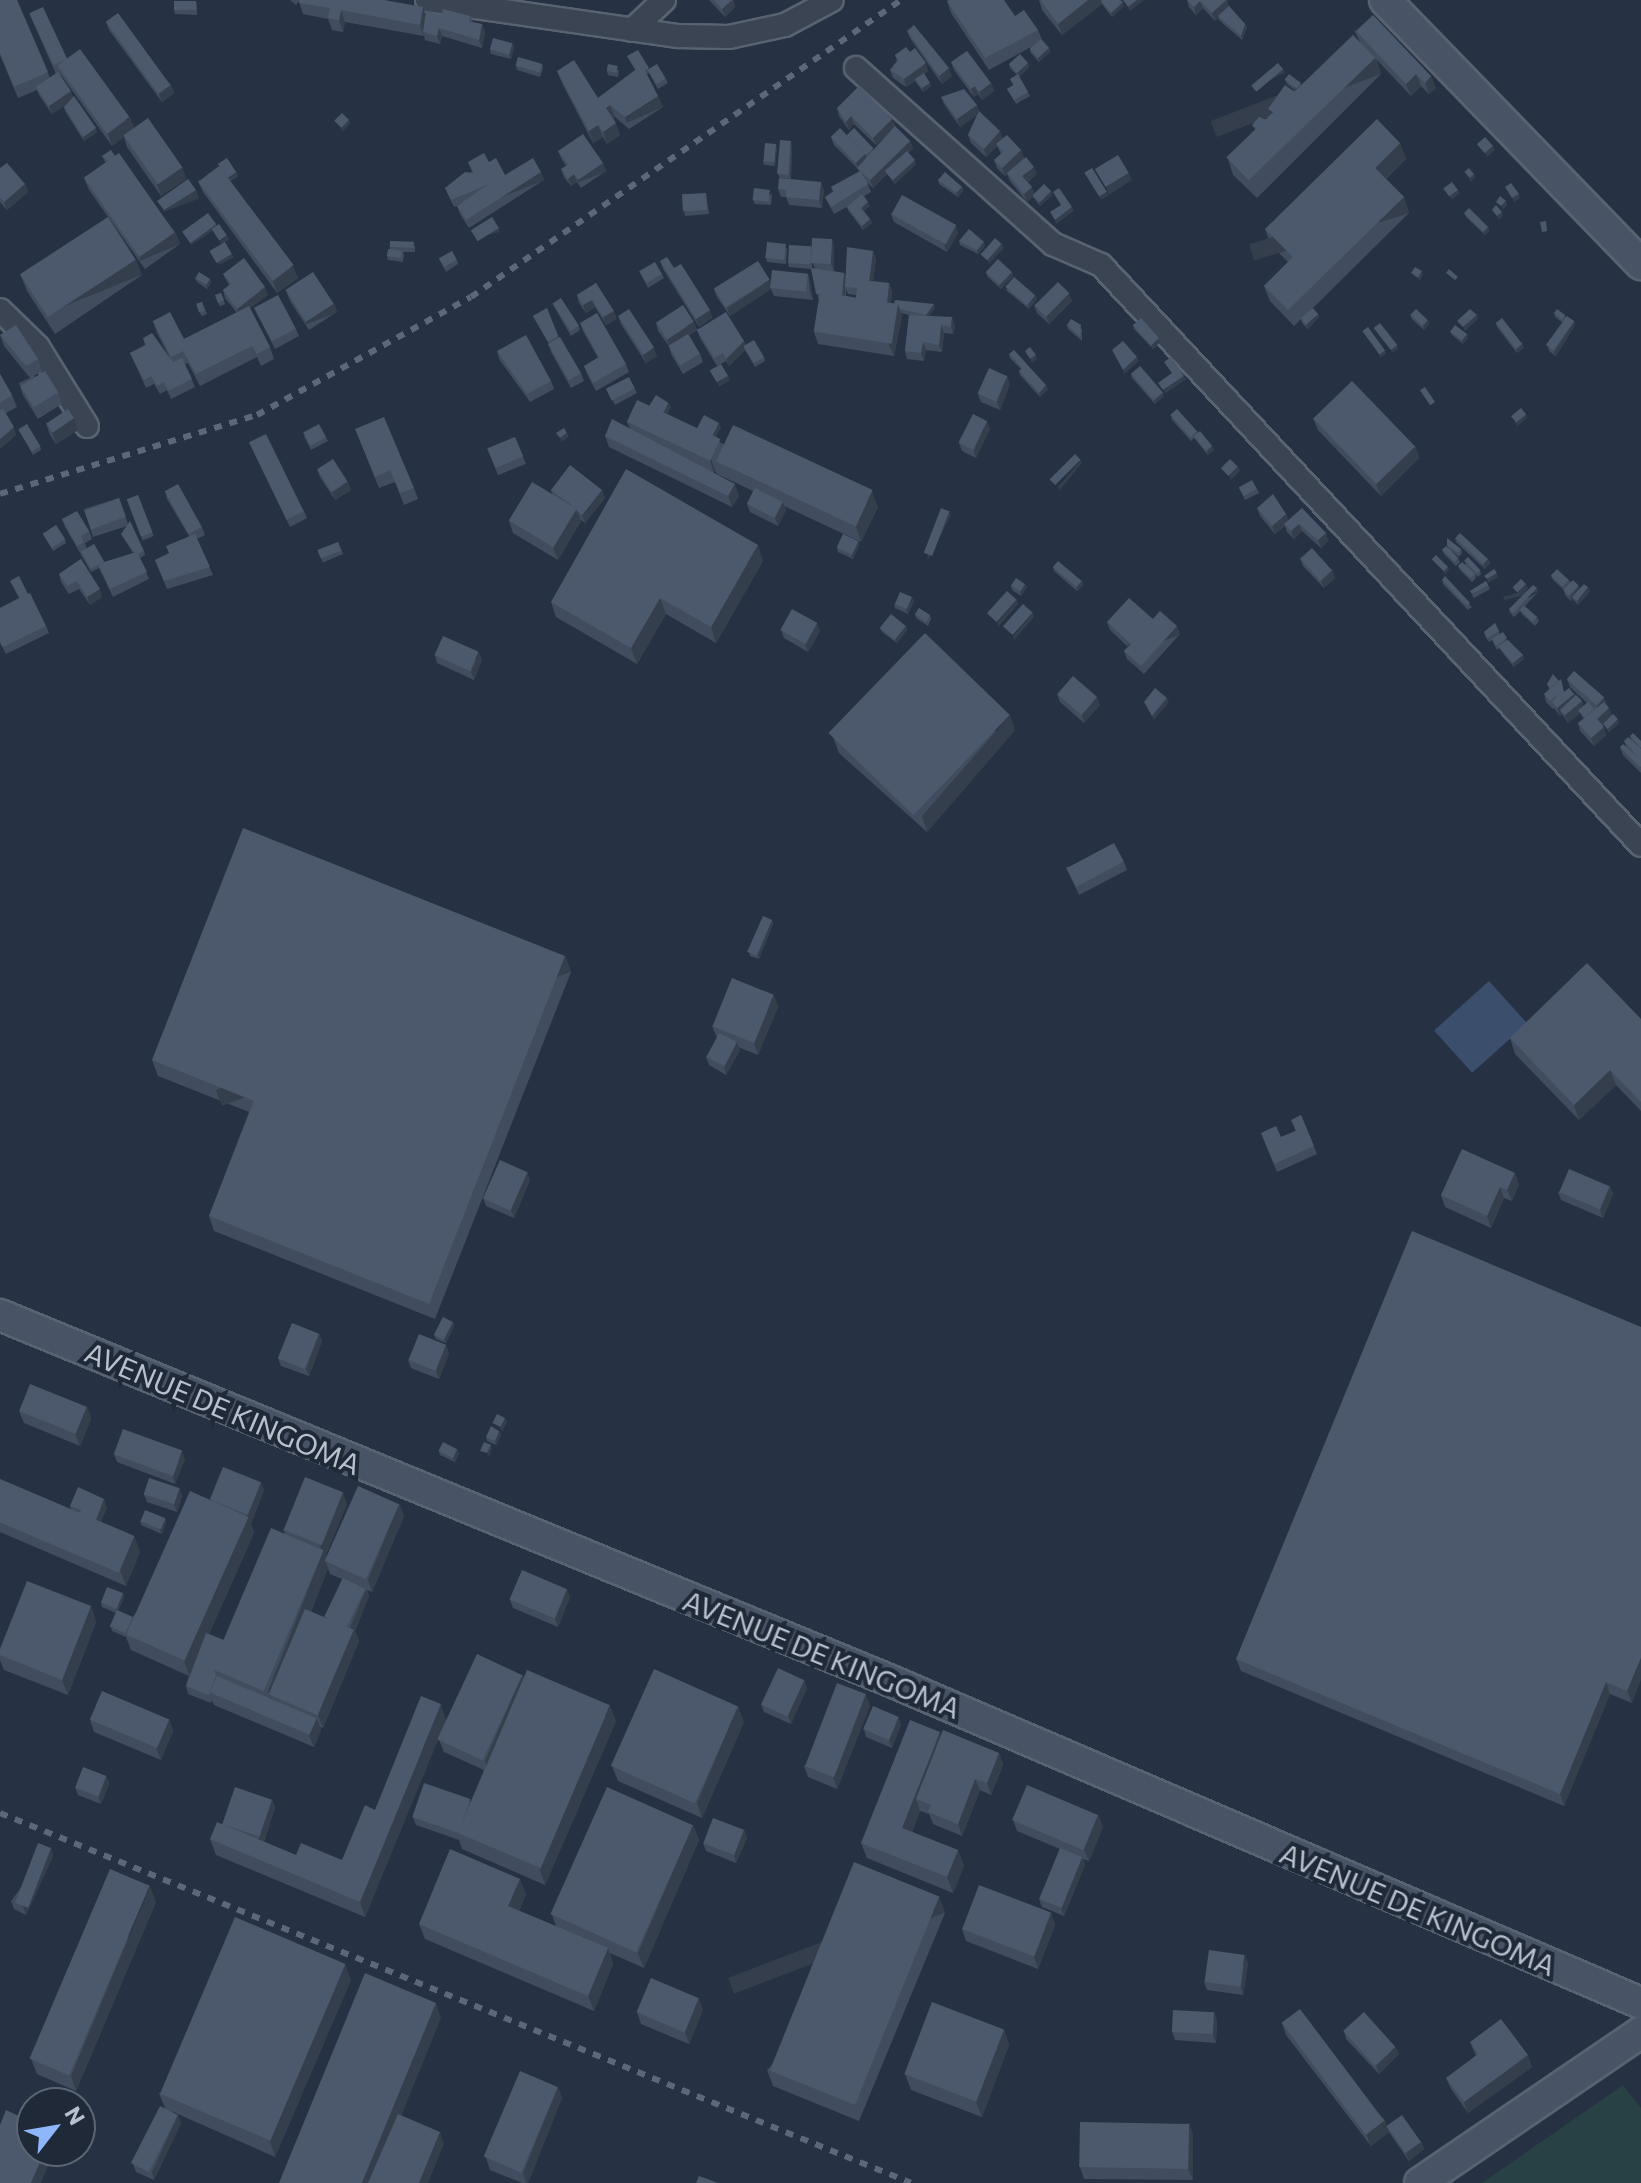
<!DOCTYPE html>
<html>
<head>
<meta charset="utf-8">
<style>
  body { margin:0 }
  #map { position:relative; width:1641px; height:2183px; overflow:hidden; background:#263243; font-family:Commissioner,sans-serif }
  div>[style] { position:absolute }
  .green>* { inset:0; background:#284144 }
  .water>* { inset:0; background:#3b4f6c; transform-origin:0 0 }
  .roads { filter:drop-shadow(2px 0 #596270) drop-shadow(-2px 0 #596270) drop-shadow(0 2px #596270) drop-shadow(0 -2px #596270) }
  .street>* { height:22px; margin:-11px; padding:0 11px; transform-origin:11px; border-radius:11px; background:#3a4453 }
  .secondary>* { height:30px; margin:-15px; padding:0 15px; transform-origin:15px; border-radius:15px; background:#485366 }
  .rail>* { height:6px; margin-top:-3px; transform-origin:0; background:repeating-linear-gradient(90deg,#5c687a 0 8px,transparent 0 16px) }
  .wall>* { inset:0; background:#414d5e; transform-origin:0 0 }
  .shaded-wall>* { inset:0; background:#353e4c; transform-origin:0 0 }
  .building>* { inset:0; background:#4c596d; transform-origin:0 0 }
  span { translate:-50% -50%; white-space:nowrap; text-align:center; line-height:1.15; -webkit-text-stroke:8px #1f2938; paint-order:stroke }
  .street-label { font-size:28px; color:#b8c0cd }
  .north { position:absolute; left:16px; top:2087px; width:80px; height:80px; box-sizing:border-box; background:#1f2938; border:2px solid #5c6574; border-radius:50%; rotate:59deg; font-size:22px; font-weight:700; line-height:32px; text-align:center; color:#b8c0cd }
  .north::after { content:''; display:block; margin:auto; width:28px; height:36px; background:#8eb7fb; clip-path:polygon(50% 0,100% 100%,50% 72%,0 100%) }
</style>
</head>
<body>
<div id="map">
  <div class="green">
    <div style="clip-path:polygon(1623px 2085px,1641px 2108px,1641px 2183px,1482px 2183px)"></div>
  </div>
  <div class="water">
    <div style="left:1489px;top:981px;width:57px;height:74px;rotate:48deg"></div>
  </div>
  <div class="roads">
    <div class="street">
      <div style="left:427px;top:0;width:254px;rotate:8.2deg"></div>
      <div style="left:678px;top:36px;width:51px;rotate:1.1deg"></div>
      <div style="left:729px;top:37px;width:57px;rotate:-12.1deg"></div>
      <div style="left:785px;top:25px;width:53px;rotate:-28deg"></div>
      <div style="left:632px;top:30px;width:44px;rotate:-43.2deg"></div>
      <div style="left:856px;top:68px;width:264px;rotate:41.8deg"></div>
      <div style="left:1053px;top:244px;width:52px;rotate:23.6deg"></div>
      <div style="left:1101px;top:265px;width:792px;rotate:47.05deg"></div>
      <div style="left:0;top:310px;width:53px;rotate:44.2deg"></div>
      <div style="left:38px;top:347px;width:93px;rotate:58.2deg"></div>
    </div>
    <div class="secondary">
      <div style="left:1385px;top:0;width:368px;rotate:45.9deg"></div>
      <div style="left:0;top:1315px;width:963px;rotate:22.33deg"></div>
      <div style="left:891px;top:1681px;width:816px;rotate:23.24deg"></div>
      <div style="left:1420px;top:2183px;width:268px;rotate:-34.3deg"></div>
    </div>
  </div>
  <div class="rail">
    <div style="left:0;top:494px;width:269px;rotate:-17.1deg"></div>
    <div style="left:257px;top:415px;width:244px;rotate:-28.9deg"></div>
    <div style="left:471px;top:297px;width:523px;rotate:-34.63deg"></div>
    <div style="left:0;top:1813px;width:983px;rotate:22.1deg"></div>
  </div>
  <div class="wall">
    <div style="clip-path:polygon(0 0,17px 0,50px 78px,56px 74px,29px 13px,67px 59px,134px 128px,182px 167px,186px 179px,161px 196px,127px 147px,124px 137px,112px 146px,61px 75px,60px 75px,73px 97px,97px 132px,84px 141px,65px 111px,64px 107px,67px 104px,52px 114px,39px 95px,37px 90px,18px 98px,0 55px)"></div>
    <div style="clip-path:polygon(290px 0,384px 0,426px 16px,470px 16px,473px 22px,482px 24px,485px 32px,482px 48px,442px 36px,440px 44px,425px 40px,424px 36px,345px 22px,343px 32px,332px 30px,328px 19px,303px 14px,299px 1px,296px 5px)"></div>
    <div style="clip-path:polygon(709px 0,733px 0,735px 7px,725px 17px)"></div>
    <div style="clip-path:polygon(1039px 0,1120px 0,1124px 6px,1112px 17px,1102px 4px,1062px 35px,1042px 10px)"></div>
    <div style="clip-path:polygon(1187px 0,1227px 0,1229px 7px,1245px 24px,1247px 27px,1242px 40px,1219px 20px,1218px 18px,1215px 21px,1203px 8px,1196px 15px,1189px 7px)"></div>
    <div style="clip-path:polygon(196px 1px,197px 5px,197px 15px,175px 14px,174px 10px)"></div>
    <div style="clip-path:polygon(947px 1px,1015px 16px,1038px 30px,1042px 40px,1049px 48px,1050px 52px,1039px 62px,1031px 53px,1030px 49px,1031px 47px,989px 70px,951px 13px)"></div>
    <div style="clip-path:polygon(106px 22px,171px 85px,174px 93px,162px 102px,109px 30px)"></div>
    <div style="clip-path:polygon(1354px 30px,1431px 76px,1436px 88px,1429px 94px,1421px 86px,1411px 96px,1376px 59px,1381px 74px,1257px 198px,1233px 175px,1228px 159px,1256px 131px,1252px 125px,1267px 120px,1273px 115px,1270px 113px,1268px 109px,1296px 91px,1287px 84px,1285px 80px,1302px 85px,1360px 42px)"></div>
    <div style="clip-path:polygon(907px 31px,952px 76px,942px 84px,910px 38px)"></div>
    <div style="clip-path:polygon(512px 43px,514px 47px,511px 59px,491px 54px,490px 50px)"></div>
    <div style="clip-path:polygon(910px 52px,928px 71px,924px 74px,931px 86px,923px 92px,915px 81px,906px 87px,893px 78px,890px 70px,897px 61px,895px 55px)"></div>
    <div style="clip-path:polygon(627px 56px,666px 79px,668px 83px,658px 89px,649px 73px,647px 74px,663px 107px,629px 129px,615px 117px,613px 118px,620px 135px,607px 144px,603px 137px,593px 143px,562px 83px,557px 71px,598px 98px,635px 70px)"></div>
    <div style="clip-path:polygon(951px 62px,991px 83px,994px 91px,982px 100px,978px 94px,974px 97px,954px 70px)"></div>
    <div style="clip-path:polygon(1028px 63px,1029px 67px,1019px 77px,1030px 96px,1016px 104px,1007px 89px,1013px 85px,1010px 79px,1017px 75px,1010px 68px,1009px 64px)"></div>
    <div style="clip-path:polygon(542px 64px,543px 68px,540px 77px,517px 70px,516px 66px)"></div>
    <div style="clip-path:polygon(619px 70px,618px 77px,608px 75px,607px 71px)"></div>
    <div style="clip-path:polygon(941px 97px,977px 105px,979px 112px,1003px 138px,1021px 150px,1024px 158px,1037px 174px,1028px 182px,1034px 193px,1051px 191px,1052px 195px,1040px 206px,1033px 197px,1027px 202px,1010px 181px,1007px 174px,1005px 176px,997px 168px,994px 160px,1001px 154px,997px 146px,986px 157px,971px 143px,968px 135px,977px 115px,960px 127px,944px 104px)"></div>
    <div style="clip-path:polygon(837px 108px,892px 119px,895px 126px,910px 141px,913px 148px,908px 153px,916px 164px,895px 184px,887px 174px,873px 188px,867px 182px,871px 192px,864px 196px,870px 206px,864px 211px,872px 223px,863px 230px,848px 210px,847px 207px,834px 214px,825px 197px,833px 192px,831px 187px,859px 172px,858px 169px,834px 145px,831px 137px,847px 135px,874px 150px,892px 129px,876px 145px,854px 124px,849px 130px,839px 116px)"></div>
    <div style="clip-path:polygon(1400px 143px,1406px 159px,1386px 179px,1404px 197px,1409px 213px,1311px 310px,1318px 314px,1319px 317px,1308px 329px,1302px 323px,1301px 319px,1294px 326px,1270px 301px,1264px 286px,1288px 262px,1271px 245px,1265px 229px)"></div>
    <div style="clip-path:polygon(776px 144px,777px 148px,775px 166px,764px 165px,763px 161px)"></div>
    <div style="clip-path:polygon(792px 145px,791px 179px,780px 178px,778px 174px)"></div>
    <div style="clip-path:polygon(558px 151px,603px 163px,606px 171px,581px 188px,577px 182px,571px 186px,564px 177px,561px 169px,566px 166px,561px 158px)"></div>
    <div style="clip-path:polygon(102px 156px,115px 156px,175px 232px,180px 244px,145px 269px,89px 190px,84px 178px,106px 163px,104px 160px)"></div>
    <div style="clip-path:polygon(468px 162px,489px 162px,505px 175px,541px 172px,544px 180px,469px 228px,460px 214px,457px 206px,454px 207px,445px 188px,472px 172px)"></div>
    <div style="clip-path:polygon(0 168px,25px 184px,28px 192px,7px 210px,0 202px)"></div>
    <div style="clip-path:polygon(236px 172px,238px 176px,230px 181px,298px 278px,277px 293px,203px 192px,198px 181px)"></div>
    <div style="clip-path:polygon(938px 180px,962px 187px,963px 191px,958px 197px,939px 184px)"></div>
    <div style="clip-path:polygon(821px 182px,824px 190px,822px 208px,789px 205px,786px 197px,781px 197px,778px 189px)"></div>
    <div style="clip-path:polygon(706px 193px,709px 214px,685px 216px,684px 212px)"></div>
    <div style="clip-path:polygon(772px 194px,771px 205px,755px 204px,753px 200px)"></div>
    <div style="clip-path:polygon(1464px 213px,1488px 227px,1489px 231px,1485px 235px,1466px 217px)"></div>
    <div style="clip-path:polygon(891px 214px,958px 233px,947px 252px,894px 222px)"></div>
    <div style="clip-path:polygon(evenodd,832px 239px,834px 246px,834px 271px,844px 273px,846px 277px,873px 251px,876px 259px,873px 281px,889px 283px,892px 291px,891px 303px,935px 308px,929px 316px,955px 325px,953px 334px,944px 333px,942px 352px,926px 350px,924px 361px,907px 359px,905px 351px,909px 315px,901px 313px,902px 316px,894px 356px,818px 344px,814px 332px,819px 301px,811px 269px,789px 267px,788px 263px,811px 246px,812px 250px,812px 269px,815px 269px,813px 263px,832px 239px,846px 289px,848px 294px,856px 295px,856px 298px,846px 296px,846px 289px)"></div>
    <div style="clip-path:polygon(959px 241px,985px 246px,978px 254px,960px 245px)"></div>
    <div style="clip-path:polygon(415px 246px,415px 252px,403px 252px,404px 255px,403px 262px,388px 260px,387px 256px,390px 250px,390px 247px)"></div>
    <div style="clip-path:polygon(787px 248px,786px 264px,767px 262px,766px 258px)"></div>
    <div style="clip-path:polygon(439px 258px,457px 260px,458px 264px,446px 272px)"></div>
    <div style="clip-path:polygon(660px 261px,674px 268px,710px 310px,712px 318px,699px 327px,663px 269px)"></div>
    <div style="clip-path:polygon(639px 271px,662px 274px,664px 278px,648px 288px)"></div>
    <div style="clip-path:polygon(986px 272px,1012px 272px,1013px 276px,1001px 289px,987px 276px)"></div>
    <div style="clip-path:polygon(223px 274px,268px 295px,250px 308px,270px 347px,274px 359px,261px 366px,257px 357px,200px 386px,188px 363px,185px 364px,195px 387px,171px 399px,167px 390px,160px 394px,154px 384px,146px 388px,130px 353px,145px 345px,143px 338px,170px 358px,157px 333px,153px 321px,184px 339px,237px 313px,225px 298px,223px 290px,229px 285px)"></div>
    <div style="clip-path:polygon(808px 274px,810px 282px,813px 300px,774px 296px,771px 289px,730px 316px,717px 297px,714px 289px,771px 283px)"></div>
    <div style="clip-path:polygon(142px 275px,55px 334px,27px 291px,21px 276px)"></div>
    <div style="clip-path:polygon(195px 278px,210px 279px,211px 283px,207px 289px,197px 282px)"></div>
    <div style="clip-path:polygon(596px 283px,617px 319px,606px 325px,595px 307px,586px 313px,579px 303px,577px 295px)"></div>
    <div style="clip-path:polygon(1006px 287px,1035px 295px,1037px 299px,1029px 309px,1007px 291px)"></div>
    <div style="left:221px;top:293px;width:12px;height:6px;rotate:70deg"></div>
    <div style="clip-path:polygon(287px 293px,334px 304px,337px 312px,309px 330px,290px 301px)"></div>
    <div style="clip-path:polygon(1072px 301px,1049px 324px,1037px 313px,1034px 305px)"></div>
    <div style="left:202px;top:302px;width:13px;height:6px;rotate:67deg"></div>
    <div style="clip-path:polygon(552px 303px,579px 326px,580px 330px,571px 336px)"></div>
    <div style="clip-path:polygon(254px 308px,296px 329px,299px 336px,275px 349px)"></div>
    <div style="clip-path:polygon(547px 308px,559px 338px,581px 373px,584px 381px,571px 388px,551px 352px,549px 344px,533px 316px)"></div>
    <div style="clip-path:polygon(1554px 313px,1565px 315px,1566px 318px,1574px 321px,1575px 325px,1556px 356px,1549px 351px,1548px 347px,1563px 323px,1555px 317px)"></div>
    <div style="clip-path:polygon(1410px 315px,1428px 320px,1429px 324px,1424px 330px,1412px 319px)"></div>
    <div style="clip-path:polygon(618px 316px,657px 356px,646px 363px,621px 324px)"></div>
    <div style="clip-path:polygon(580px 323px,626px 364px,629px 372px,596px 391px,587px 374px,584px 366px,598px 358px,583px 331px)"></div>
    <div style="clip-path:polygon(656px 323px,697px 329px,744px 341px,745px 345px,764px 357px,765px 361px,755px 367px,745px 350px,729px 366px,726px 361px,717px 366px,700px 338px,697px 330px,689px 335px,700px 354px,703px 362px,683px 374px,671px 354px,669px 346px,658px 331px)"></div>
    <div style="clip-path:polygon(1496px 323px,1522px 344px,1524px 348px,1517px 353px,1497px 327px)"></div>
    <div style="clip-path:polygon(1067px 325px,1082px 329px,1082px 341px,1068px 329px)"></div>
    <div style="clip-path:polygon(1133px 325px,1159px 338px,1160px 342px,1153px 349px,1134px 329px)"></div>
    <div style="clip-path:polygon(1450px 331px,1467px 334px,1468px 338px,1463px 344px,1452px 335px)"></div>
    <div style="clip-path:polygon(0 335px,38px 359px,42px 371px,34px 376px,58px 392px,62px 404px,38px 419px,23px 395px,19px 383px,30px 378px,4px 346px)"></div>
    <div style="clip-path:polygon(497px 351px,551px 381px,554px 389px,530px 402px,499px 359px)"></div>
    <div style="clip-path:polygon(1009px 354px,1048px 389px,1040px 397px,1020px 375px,1019px 371px,1021px 369px,1010px 358px)"></div>
    <div style="clip-path:polygon(0 374px,12px 395px,17px 407px,6px 413px,16px 435px,0 449px)"></div>
    <div style="clip-path:polygon(1131px 374px,1164px 396px,1155px 404px,1132px 378px)"></div>
    <div style="clip-path:polygon(1010px 384px,1000px 410px,981px 402px,978px 394px)"></div>
    <div style="clip-path:polygon(635px 389px,637px 393px,615px 405px,607px 390px)"></div>
    <div style="clip-path:polygon(650px 406px,671px 407px,667px 414px,697px 429px,721px 427px,715px 437px,721px 443px,878px 507px,861px 542px,784px 506px,786px 510px,778px 526px,750px 512px,747px 504px,753px 491px,717px 474px,715px 470px,714px 473px,739px 496px,732px 507px,609px 447px,605px 436px,630px 429px,627px 422px)"></div>
    <div style="clip-path:polygon(1171px 416px,1197px 431px,1212px 446px,1214px 450px,1208px 455px,1194px 438px,1191px 441px,1172px 420px)"></div>
    <div style="clip-path:polygon(74px 418px,78px 430px,56px 444px,50px 435px,46px 423px)"></div>
    <div style="clip-path:polygon(1313px 418px,1415px 446px,1419px 458px,1381px 496px,1318px 430px)"></div>
    <div style="clip-path:polygon(18px 429px,40px 446px,41px 450px,33px 455px)"></div>
    <div style="clip-path:polygon(990px 429px,976px 458px,962px 451px,959px 443px)"></div>
    <div style="clip-path:polygon(304px 436px,326px 437px,328px 441px,311px 450px)"></div>
    <div style="left:515px;top:437px;width:29px;height:30px;rotate:68deg"></div>
    <div style="clip-path:polygon(360px 441px,414px 488px,418px 499px,404px 505px,395px 482px,379px 488px)"></div>
    <div style="clip-path:polygon(249px 442px,304px 511px,307px 518px,290px 527px)"></div>
    <div style="clip-path:polygon(317px 469px,351px 490px,335px 500px,320px 477px)"></div>
    <div style="clip-path:polygon(1239px 488px,1257px 489px,1259px 493px,1245px 500px)"></div>
    <div style="clip-path:polygon(551px 490px,602px 490px,605px 498px,585px 523px,580px 519px,581px 521px,558px 560px,513px 533px,509px 521px,552px 494px)"></div>
    <div style="clip-path:polygon(165px 491px,202px 527px,205px 535px,197px 539px,213px 575px,167px 589px,155px 560px,169px 554px,189px 536px,167px 499px)"></div>
    <div style="left:138px;top:495px;width:44px;height:12px;rotate:69deg"></div>
    <div style="clip-path:polygon(119px 498px,128px 524px,144px 551px,145px 555px,140px 558px,149px 579px,113px 597px,99px 568px,91px 572px,65px 527px,62px 519px,89px 531px,92px 539px,85px 543px,87px 549px,94px 544px,104px 562px,133px 553px,121px 534px,127px 526px,93px 537px,84px 509px)"></div>
    <div style="clip-path:polygon(1257px 508px,1286px 514px,1288px 520px,1326px 533px,1328px 541px,1321px 548px,1302px 531px,1294px 539px,1287px 532px,1285px 526px,1275px 534px,1260px 516px)"></div>
    <div style="clip-path:polygon(43px 534px,65px 539px,66px 543px,53px 551px)"></div>
    <div style="clip-path:polygon(1455px 538px,1488px 559px,1490px 563px,1485px 569px,1456px 542px)"></div>
    <div style="clip-path:polygon(858px 541px,859px 545px,853px 559px,838px 552px,837px 548px)"></div>
    <div style="left:338px;top:542px;width:13px;height:22px;rotate:67deg"></div>
    <div style="clip-path:polygon(1447px 545px,1461px 549px,1462px 553px,1459px 557px,1451px 551px,1458px 558px,1460px 562px,1456px 566px,1444px 554px,1442px 550px,1448px 549px)"></div>
    <div style="clip-path:polygon(1300px 558px,1332px 570px,1335px 578px,1324px 588px,1303px 566px)"></div>
    <div style="clip-path:polygon(81px 559px,102px 597px,90px 605px,79px 589px,69px 594px,61px 582px,59px 574px)"></div>
    <div style="clip-path:polygon(1464px 560px,1480px 570px,1481px 574px,1478px 577px,1475px 574px,1476px 578px,1472px 582px,1460px 570px,1458px 566px,1466px 564px)"></div>
    <div style="clip-path:polygon(763px 561px,716px 643px,666px 614px,637px 664px,556px 617px,551px 602px)"></div>
    <div style="clip-path:polygon(1053px 567px,1082px 581px,1083px 585px,1077px 591px,1054px 571px)"></div>
    <div style="clip-path:polygon(1551px 576px,1569px 580px,1571px 583px,1580px 588px,1588px 587px,1590px 591px,1578px 605px,1573px 599px,1571px 601px,1565px 595px,1564px 590px,1553px 580px)"></div>
    <div style="clip-path:polygon(1442px 580px,1472px 607px,1468px 610px,1443px 584px)"></div>
    <div style="clip-path:polygon(10px 581px,28px 594px,46px 626px,49px 633px,6px 654px,0 643px,0 608px,19px 598px)"></div>
    <div style="clip-path:polygon(1486px 581px,1490px 589px,1474px 598px,1472px 595px)"></div>
    <div style="clip-path:polygon(1011px 586px,1027px 587px,1021px 596px,1012px 590px)"></div>
    <div style="clip-path:polygon(1538px 592px,1525px 606px,1537px 617px,1539px 621px,1535px 626px,1522px 614px,1520px 611px,1514px 617px,1510px 613px,1509px 609px)"></div>
    <div style="clip-path:polygon(914px 601px,908px 614px,895px 608px,894px 604px)"></div>
    <div style="clip-path:polygon(915px 614px,930px 615px,931px 619px,928px 626px,916px 618px)"></div>
    <div style="clip-path:polygon(1153px 619px,1180px 634px,1144px 674px,1127px 659px,1124px 651px,1128px 647px,1110px 630px,1107px 622px)"></div>
    <div style="clip-path:polygon(1495px 623px,1500px 634px,1523px 655px,1524px 659px,1514px 667px,1499px 648px,1497px 650px,1492px 640px,1489px 642px,1485px 636px,1484px 632px)"></div>
    <div style="clip-path:polygon(906px 626px,907px 630px,897px 643px,882px 632px,880px 628px)"></div>
    <div style="clip-path:polygon(781px 630px,820px 631px,808px 652px,784px 638px)"></div>
    <div style="clip-path:polygon(435px 655px,482px 660px,474px 680px,437px 663px)"></div>
    <div style="clip-path:polygon(1567px 679px,1607px 705px,1611px 715px,1619px 723px,1609px 732px,1603px 724px,1602px 725px,1606px 735px,1594px 746px,1580px 731px,1578px 723px,1584px 719px,1580px 713px,1568px 723px,1562px 714px,1560px 716px,1554px 708px,1553px 709px,1546px 702px,1544px 694px,1549px 689px,1547px 684px,1565px 692px,1574px 694px,1582px 701px,1583px 706px,1587px 703px,1570px 687px)"></div>
    <div style="clip-path:polygon(1057px 694px,1100px 705px,1084px 723px,1060px 702px)"></div>
    <div style="clip-path:polygon(1015px 730px,927px 832px,839px 753px,833px 737px)"></div>
    <div style="clip-path:polygon(1630px 736px,1641px 741px,1641px 773px,1623px 755px,1620px 747px,1626px 746px,1624px 741px,1631px 740px)"></div>
    <div style="clip-path:polygon(1124px 862px,1127px 870px,1079px 895px,1066px 867px)"></div>
    <div style="clip-path:polygon(772px 920px,773px 924px,759px 959px,750px 956px,749px 952px)"></div>
    <div style="clip-path:polygon(565px 956px,571px 972px,435px 1319px,214px 1231px,209px 1216px,249px 1112px,158px 1076px,152px 1060px)"></div>
    <div style="clip-path:polygon(778px 1007px,758px 1055px,738px 1047px,740px 1050px,726px 1075px,709px 1065px,706px 1057px,717px 1038px,712px 1026px)"></div>
    <div style="clip-path:polygon(1641px 1019px,1641px 1111px,1616px 1085px,1579px 1120px,1515px 1054px,1510px 1038px)"></div>
    <div style="clip-path:polygon(1301px 1115px,1317px 1154px,1277px 1172px,1261px 1133px,1281px 1137px,1295px 1131px)"></div>
    <div style="clip-path:polygon(527px 1172px,530px 1180px,514px 1218px,486px 1206px,483px 1198px)"></div>
    <div style="clip-path:polygon(1519px 1184px,1512px 1201px,1504px 1198px,1491px 1228px,1445px 1207px,1441px 1195px)"></div>
    <div style="clip-path:polygon(1610px 1186px,1613px 1194px,1603px 1218px,1561px 1200px,1558px 1192px)"></div>
    <div style="clip-path:polygon(453px 1322px,454px 1326px,446px 1343px,436px 1339px,434px 1335px)"></div>
    <div style="clip-path:polygon(1641px 1327px,1632px 1703px,1610px 1694px,1564px 1806px,1241px 1671px,1236px 1659px)"></div>
    <div style="clip-path:polygon(319px 1334px,322px 1341px,309px 1376px,281px 1366px,278px 1358px)"></div>
    <div style="clip-path:polygon(446px 1345px,449px 1353px,439px 1379px,411px 1368px,408px 1360px)"></div>
    <div style="clip-path:polygon(87px 1407px,91px 1419px,80px 1446px,24px 1423px,19px 1411px)"></div>
    <div style="clip-path:polygon(499px 1431px,501px 1435px,496px 1445px,487px 1441px,486px 1437px)"></div>
    <div style="clip-path:polygon(439px 1451px,459px 1453px,455px 1462px,440px 1455px)"></div>
    <div style="clip-path:polygon(114px 1454px,185px 1459px,175px 1484px,117px 1462px)"></div>
    <div style="clip-path:polygon(0 1479px,71px 1510px,70px 1506px,107px 1507px,101px 1522px,134px 1536px,140px 1552px,126px 1586px,0 1532px)"></div>
    <div style="clip-path:polygon(179px 1488px,182px 1496px,177px 1512px,147px 1502px,144px 1494px)"></div>
    <div style="clip-path:polygon(evenodd,264px 1490px,251px 1524px,254px 1533px,209px 1634px,226px 1641px,285px 1534px,283px 1530px,347px 1504px,326px 1555px,327px 1559px,399px 1504px,404px 1516px,372px 1592px,367px 1590px,369px 1596px,355px 1631px,359px 1641px,323px 1728px,320px 1727px,321px 1730px,314px 1747px,214px 1705px,212px 1700px,211px 1703px,188px 1694px,186px 1686px,189px 1676px,131px 1650px,126px 1637px,112px 1631px,111px 1627px,116px 1613px,102px 1607px,101px 1603px,123px 1593px,124px 1597px,118px 1611px,133px 1617px,211px 1500px,264px 1490px,328px 1568px,330px 1574px,342px 1579px,326px 1618px,311px 1612px,328px 1568px)"></div>
    <div style="clip-path:polygon(165px 1518px,166px 1522px,162px 1534px,141px 1525px,140px 1521px)"></div>
    <div style="clip-path:polygon(570px 1597px,558px 1627px,513px 1608px,510px 1600px)"></div>
    <div style="clip-path:polygon(91px 1606px,96px 1622px,68px 1695px,4px 1670px,0 1660px,0 1649px)"></div>
    <div style="clip-path:polygon(522px 1675px,524px 1678px,616px 1721px,545px 1885px,462px 1849px,459px 1840px,416px 1825px,413px 1817px,471px 1801px,484px 1770px,444px 1752px,439px 1740px)"></div>
    <div style="clip-path:polygon(804px 1680px,807px 1688px,791px 1724px,764px 1712px,761px 1704px)"></div>
    <div style="clip-path:polygon(870px 1706px,837px 1789px,808px 1777px,804px 1766px)"></div>
    <div style="clip-path:polygon(169px 1719px,173px 1731px,161px 1760px,94px 1732px,90px 1720px)"></div>
    <div style="clip-path:polygon(446px 1720px,365px 1917px,216px 1855px,210px 1839px,222px 1824px,272px 1800px,275px 1807px,264px 1842px,296px 1855px,342px 1860px,375px 1810px)"></div>
    <div style="clip-path:polygon(744px 1722px,702px 1818px,618px 1781px,612px 1766px)"></div>
    <div style="clip-path:polygon(901px 1725px,892px 1748px,866px 1737px,864px 1729px)"></div>
    <div style="clip-path:polygon(941px 1736px,999px 1753px,1003px 1765px,991px 1795px,980px 1790px,962px 1836px,933px 1824px,929px 1814px,920px 1811px,912px 1832px,958px 1850px,964px 1866px,953px 1893px,867px 1858px,861px 1843px)"></div>
    <div style="clip-path:polygon(106px 1776px,109px 1784px,101px 1804px,78px 1795px,75px 1787px)"></div>
    <div style="clip-path:polygon(1098px 1815px,1103px 1827px,1089px 1861px,1083px 1859px,1085px 1865px,1064px 1916px,1042px 1907px,1039px 1899px,1060px 1849px,1017px 1831px,1013px 1820px)"></div>
    <div style="clip-path:polygon(693px 1825px,699px 1840px,644px 1968px,610px 1953px,613px 1964px,594px 2011px,425px 1939px,419px 1924px,526px 1894px,519px 1911px,556px 1926px,552px 1915px)"></div>
    <div style="clip-path:polygon(744px 1830px,747px 1838px,736px 1863px,706px 1851px,703px 1843px)"></div>
    <div style="clip-path:polygon(51px 1848px,53px 1856px,26px 1915px,14px 1909px,11px 1901px)"></div>
    <div style="clip-path:polygon(939px 1897px,945px 1913px,859px 2121px,773px 2086px,767px 2070px)"></div>
    <div style="clip-path:polygon(156px 1902px,76px 2091px,37px 2074px,31px 2059px)"></div>
    <div style="clip-path:polygon(1051px 1913px,1055px 1925px,1038px 1969px,966px 1941px,962px 1929px)"></div>
    <div style="clip-path:polygon(1248px 1963px,1243px 1995px,1207px 1990px,1204px 1982px)"></div>
    <div style="clip-path:polygon(351px 1980px,275px 2157px,171px 2111px,181px 2123px,154px 2180px,136px 2172px,133px 2164px,165px 2108px,159px 2093px)"></div>
    <div style="clip-path:polygon(703px 2010px,689px 2044px,641px 2024px,637px 2012px)"></div>
    <div style="clip-path:polygon(1214px 2012px,1217px 2020px,1216px 2043px,1175px 2040px,1172px 2032px)"></div>
    <div style="clip-path:polygon(1282px 2023px,1385px 2120px,1387px 2127px,1421px 2142px,1424px 2149px,1409px 2161px,1389px 2132px,1371px 2146px,1286px 2035px)"></div>
    <div style="clip-path:polygon(1004px 2030px,1009px 2045px,982px 2117px,911px 2090px,905px 2074px)"></div>
    <div style="clip-path:polygon(1344px 2031px,1399px 2054px,1379px 2074px,1346px 2039px)"></div>
    <div style="clip-path:polygon(1470px 2042px,1532px 2067px,1468px 2113px,1451px 2089px,1446px 2078px,1476px 2056px)"></div>
    <div style="clip-path:polygon(558px 2087px,562px 2098px,528px 2183px,522px 2183px,490px 2170px,486px 2158px)"></div>
    <div style="clip-path:polygon(1189px 2123px,1193px 2135px,1193px 2180px,1084px 2179px,1080px 2167px)"></div>
  </div>
  <div class="shaded-wall">
    <div style="clip-path:polygon(732px 0,735px 7px,725px 17px,722px 9px)"></div>
    <div style="clip-path:polygon(1088px 0,1107px 0,1101px 1px,1102px 4px,1062px 35px,1058px 24px)"></div>
    <div style="clip-path:polygon(1137px 0,1144px 0,1130px 11px,1128px 7px)"></div>
    <div style="clip-path:polygon(1226px 0,1230px 7px,1215px 21px,1212px 13px)"></div>
    <div style="clip-path:polygon(1200px 1px,1203px 8px,1196px 15px,1194px 7px)"></div>
    <div style="clip-path:polygon(1123px 2px,1124px 6px,1112px 17px,1111px 13px)"></div>
    <div style="clip-path:polygon(423px 7px,427px 19px,423px 32px,424px 37px,420px 25px)"></div>
    <div style="clip-path:polygon(341px 10px,345px 22px,343px 32px,339px 20px)"></div>
    <div style="clip-path:polygon(482px 24px,485px 32px,482px 48px,479px 40px)"></div>
    <div style="clip-path:polygon(1245px 24px,1247px 27px,1242px 40px,1241px 36px)"></div>
    <div style="clip-path:polygon(439px 28px,442px 36px,440px 44px,437px 36px)"></div>
    <div style="clip-path:polygon(512px 43px,514px 47px,511px 59px,509px 55px)"></div>
    <div style="clip-path:polygon(1049px 48px,1050px 52px,1039px 62px,1038px 58px)"></div>
    <div style="left:1375px;top:58px;width:17px;height:176px;rotate:69deg"></div>
    <div style="clip-path:polygon(926px 63px,928px 71px,906px 87px,904px 79px)"></div>
    <div style="clip-path:polygon(1028px 63px,1029px 67px,1019px 77px,1017px 73px)"></div>
    <div style="clip-path:polygon(949px 68px,952px 76px,942px 84px,939px 76px)"></div>
    <div style="left:1283px;top:69px;width:4px;height:35px;rotate:63deg"></div>
    <div style="clip-path:polygon(1416px 74px,1421px 86px,1411px 96px,1406px 84px)"></div>
    <div style="clip-path:polygon(1431px 76px,1436px 88px,1429px 94px,1425px 83px)"></div>
    <div style="clip-path:polygon(930px 83px,931px 86px,923px 92px,922px 88px)"></div>
    <div style="clip-path:polygon(991px 83px,994px 91px,982px 100px,979px 92px)"></div>
    <div style="clip-path:polygon(171px 85px,174px 93px,162px 102px,159px 94px)"></div>
    <div style="clip-path:polygon(975px 86px,978px 94px,974px 97px,971px 89px)"></div>
    <div style="clip-path:polygon(71px 91px,74px 99px,52px 114px,49px 106px)"></div>
    <div style="left:658px;top:96px;width:12px;height:39px;rotate:66deg"></div>
    <div style="clip-path:polygon(610px 105px,615px 117px,610px 120px,606px 108px)"></div>
    <div style="clip-path:polygon(977px 105px,980px 113px,960px 127px,957px 119px)"></div>
    <div style="clip-path:polygon(851px 116px,854px 124px,849px 130px,846px 122px)"></div>
    <div style="clip-path:polygon(130px 117px,135px 129px,112px 146px,108px 134px)"></div>
    <div style="clip-path:polygon(892px 119px,895px 127px,876px 145px,873px 138px)"></div>
    <div style="clip-path:polygon(349px 120px,350px 124px,342px 132px,341px 128px)"></div>
    <div style="clip-path:polygon(616px 123px,620px 135px,607px 144px,603px 132px)"></div>
    <div style="clip-path:polygon(598px 125px,603px 137px,593px 143px,589px 131px)"></div>
    <div style="clip-path:polygon(96px 128px,97px 132px,84px 141px,83px 137px)"></div>
    <div style="clip-path:polygon(1000px 131px,1003px 139px,986px 157px,984px 149px)"></div>
    <div style="clip-path:polygon(791px 141px,792px 145px,791px 179px,790px 175px)"></div>
    <div style="clip-path:polygon(910px 141px,913px 148px,888px 174px,886px 172px,887px 174px,873px 188px,870px 180px)"></div>
    <div style="clip-path:polygon(1400px 143px,1406px 159px,1381px 183px,1375px 168px)"></div>
    <div style="clip-path:polygon(776px 144px,777px 148px,775px 166px,774px 162px)"></div>
    <div style="clip-path:polygon(1493px 146px,1495px 150px,1487px 157px,1485px 153px)"></div>
    <div style="clip-path:polygon(1021px 150px,1024px 158px,1005px 176px,1002px 168px)"></div>
    <div style="clip-path:polygon(865px 154px,868px 162px,859px 170px,856px 163px)"></div>
    <div style="clip-path:polygon(915px 160px,916px 164px,895px 184px,893px 180px)"></div>
    <div style="left:603px;top:163px;width:9px;height:30px;rotate:69deg"></div>
    <div style="clip-path:polygon(182px 167px,186px 179px,161px 196px,157px 184px)"></div>
    <div style="clip-path:polygon(1034px 167px,1037px 174px,1025px 184px,1022px 176px)"></div>
    <div style="left:236px;top:172px;width:4px;height:11px;rotate:63deg"></div>
    <div style="left:541px;top:172px;width:9px;height:89px;rotate:69deg"></div>
    <div style="clip-path:polygon(1129px 173px,1132px 180px,1109px 195px,1106px 187px)"></div>
    <div style="clip-path:polygon(574px 174px,577px 182px,571px 186px,568px 179px)"></div>
    <div style="clip-path:polygon(1474px 174px,1475px 178px,1470px 182px,1469px 178px)"></div>
    <div style="clip-path:polygon(821px 182px,824px 190px,822px 208px,819px 200px)"></div>
    <div style="clip-path:polygon(25px 184px,28px 192px,7px 210px,4px 202px)"></div>
    <div style="clip-path:polygon(962px 187px,963px 191px,958px 197px,956px 193px)"></div>
    <div style="clip-path:polygon(1032px 187px,1035px 195px,1027px 202px,1024px 194px)"></div>
    <div style="left:196px;top:190px;width:9px;height:38px;rotate:69deg"></div>
    <div style="clip-path:polygon(1458px 190px,1460px 193px,1452px 200px,1450px 196px)"></div>
    <div style="clip-path:polygon(1051px 191px,1052px 195px,1040px 206px,1039px 202px)"></div>
    <div style="left:1107px;top:192px;width:4px;height:9px;rotate:63deg"></div>
    <div style="clip-path:polygon(1519px 194px,1520px 198px,1514px 202px,1512px 198px)"></div>
    <div style="left:1404px;top:197px;width:17px;height:162px;rotate:73deg"></div>
    <div style="clip-path:polygon(1506px 201px,1507px 205px,1503px 210px,1501px 206px)"></div>
    <div style="clip-path:polygon(868px 202px,870px 206px,863px 212px,861px 208px)"></div>
    <div style="clip-path:polygon(1072px 207px,1074px 211px,1056px 224px,1055px 220px)"></div>
    <div style="clip-path:polygon(1502px 212px,1503px 216px,1499px 220px,1497px 216px)"></div>
    <div style="clip-path:polygon(870px 219px,872px 223px,863px 230px,862px 226px)"></div>
    <div style="clip-path:polygon(216px 224px,217px 228px,191px 245px,189px 241px)"></div>
    <div style="clip-path:polygon(956px 225px,958px 233px,947px 252px,944px 245px)"></div>
    <div style="clip-path:polygon(1488px 227px,1489px 231px,1485px 235px,1483px 231px)"></div>
    <div style="left:499px;top:228px;width:4px;height:25px;rotate:76deg"></div>
    <div style="left:175px;top:232px;width:13px;height:43px;rotate:67deg"></div>
    <div style="clip-path:polygon(227px 236px,229px 240px,221px 245px,220px 241px)"></div>
    <div style="clip-path:polygon(832px 239px,834px 246px,834px 271px,831px 264px)"></div>
    <div style="clip-path:polygon(984px 242px,985px 246px,978px 254px,977px 250px)"></div>
    <div style="clip-path:polygon(1002px 244px,1004px 248px,989px 264px,988px 260px)"></div>
    <div style="clip-path:polygon(873px 251px,876px 259px,872px 288px,869px 281px)"></div>
    <div style="left:232px;top:254px;width:4px;height:17px;rotate:63deg"></div>
    <div style="left:136px;top:260px;width:16px;height:104px;rotate:68deg"></div>
    <div style="clip-path:polygon(293px 266px,298px 278px,277px 293px,273px 281px)"></div>
    <div style="clip-path:polygon(1422px 271px,1423px 275px,1419px 282px,1418px 278px)"></div>
    <div style="clip-path:polygon(1012px 272px,1013px 276px,1001px 289px,999px 285px)"></div>
    <div style="clip-path:polygon(844px 273px,847px 280px,845px 287px,845px 305px,842px 297px)"></div>
    <div style="clip-path:polygon(808px 274px,810px 282px,813px 300px,810px 292px)"></div>
    <div style="clip-path:polygon(210px 279px,211px 283px,207px 289px,206px 285px)"></div>
    <div style="clip-path:polygon(770px 280px,773px 288px,771px 288px,771px 289px,730px 316px,727px 308px)"></div>
    <div style="clip-path:polygon(889px 283px,892px 291px,890px 312px,887px 304px)"></div>
    <div style="clip-path:polygon(265px 287px,268px 295px,239px 316px,237px 309px)"></div>
    <div style="clip-path:polygon(1069px 293px,1072px 301px,1049px 324px,1046px 316px)"></div>
    <div style="clip-path:polygon(1035px 295px,1037px 299px,1029px 309px,1028px 305px)"></div>
    <div style="clip-path:polygon(592px 300px,595px 307px,586px 313px,583px 305px)"></div>
    <div style="left:334px;top:304px;width:9px;height:33px;rotate:69deg"></div>
    <div style="clip-path:polygon(898px 304px,902px 316px,894px 356px,889px 344px)"></div>
    <div style="clip-path:polygon(934px 304px,935px 308px,927px 319px,926px 315px)"></div>
    <div style="clip-path:polygon(710px 310px,712px 318px,699px 327px,696px 319px)"></div>
    <div style="clip-path:polygon(614px 311px,617px 319px,606px 325px,603px 317px)"></div>
    <div style="clip-path:polygon(1318px 314px,1319px 317px,1308px 329px,1306px 325px)"></div>
    <div style="clip-path:polygon(1477px 315px,1478px 319px,1465px 331px,1463px 327px)"></div>
    <div style="clip-path:polygon(952px 317px,955px 325px,953px 334px,951px 327px)"></div>
    <div style="clip-path:polygon(1428px 320px,1429px 324px,1424px 330px,1423px 326px)"></div>
    <div style="clip-path:polygon(1574px 321px,1575px 325px,1556px 356px,1554px 352px)"></div>
    <div style="clip-path:polygon(694px 322px,697px 329px,670px 348px,667px 340px)"></div>
    <div style="clip-path:polygon(941px 325px,944px 333px,942px 352px,939px 345px)"></div>
    <div style="clip-path:polygon(1467px 334px,1468px 338px,1463px 344px,1462px 340px)"></div>
    <div style="clip-path:polygon(1159px 338px,1160px 342px,1153px 349px,1151px 345px)"></div>
    <div style="clip-path:polygon(744px 341px,747px 349px,744px 347px,745px 350px,729px 366px,726px 359px)"></div>
    <div style="clip-path:polygon(923px 342px,926px 350px,924px 361px,921px 353px)"></div>
    <div style="clip-path:polygon(1522px 344px,1524px 348px,1517px 353px,1516px 349px)"></div>
    <div style="clip-path:polygon(1397px 345px,1398px 349px,1392px 353px,1391px 349px)"></div>
    <div style="clip-path:polygon(654px 348px,657px 356px,646px 363px,643px 355px)"></div>
    <div style="clip-path:polygon(1385px 350px,1386px 354px,1380px 358px,1379px 354px)"></div>
    <div style="clip-path:polygon(1036px 355px,1037px 359px,1032px 363px,1030px 359px)"></div>
    <div style="clip-path:polygon(1137px 357px,1139px 361px,1124px 374px,1123px 370px)"></div>
    <div style="clip-path:polygon(728px 376px,730px 380px,719px 387px,718px 383px)"></div>
    <div style="clip-path:polygon(1007px 376px,1010px 384px,1000px 410px,997px 402px)"></div>
    <div style="left:1184px;top:376px;width:4px;height:25px;rotate:56deg"></div>
    <div style="clip-path:polygon(1046px 385px,1048px 389px,1040px 397px,1039px 393px)"></div>
    <div style="clip-path:polygon(1163px 392px,1164px 396px,1155px 404px,1154px 400px)"></div>
    <div style="clip-path:polygon(669px 403px,671px 407px,663px 420px,662px 416px)"></div>
    <div style="clip-path:polygon(1526px 414px,1527px 418px,1517px 426px,1515px 422px)"></div>
    <div style="clip-path:polygon(74px 418px,78px 430px,56px 444px,52px 432px)"></div>
    <div style="clip-path:polygon(987px 421px,990px 429px,976px 458px,974px 450px)"></div>
    <div style="clip-path:polygon(719px 423px,721px 427px,713px 443px,711px 439px)"></div>
    <div style="clip-path:polygon(14px 427px,16px 435px,0 449px,0 439px)"></div>
    <div style="clip-path:polygon(567px 433px,569px 437px,561px 442px,560px 438px)"></div>
    <div style="clip-path:polygon(1212px 446px,1214px 450px,1208px 455px,1207px 451px)"></div>
    <div style="clip-path:polygon(1415px 446px,1419px 458px,1381px 496px,1376px 484px)"></div>
    <div style="clip-path:polygon(711px 458px,715px 470px,714px 473px,710px 461px)"></div>
    <div style="clip-path:polygon(1081px 460px,1082px 463px,1059px 491px,1058px 487px)"></div>
    <div style="clip-path:polygon(1238px 467px,1240px 471px,1231px 480px,1229px 476px)"></div>
    <div style="clip-path:polygon(348px 482px,351px 490px,335px 500px,332px 492px)"></div>
    <div style="clip-path:polygon(735px 484px,739px 496px,732px 507px,728px 496px)"></div>
    <div style="clip-path:polygon(602px 490px,605px 498px,585px 523px,582px 515px)"></div>
    <div style="clip-path:polygon(872px 491px,878px 507px,861px 542px,856px 527px)"></div>
    <div style="clip-path:polygon(783px 502px,786px 510px,778px 526px,775px 518px)"></div>
    <div style="clip-path:polygon(577px 509px,581px 521px,558px 560px,553px 548px)"></div>
    <div style="clip-path:polygon(949px 511px,951px 515px,928px 560px,927px 556px)"></div>
    <div style="clip-path:polygon(1286px 514px,1289px 522px,1275px 534px,1272px 526px)"></div>
    <div style="clip-path:polygon(1299px 524px,1302px 531px,1294px 539px,1291px 531px)"></div>
    <div style="clip-path:polygon(1326px 533px,1328px 541px,1321px 548px,1318px 540px)"></div>
    <div style="clip-path:polygon(858px 541px,859px 545px,853px 559px,851px 555px)"></div>
    <div style="clip-path:polygon(758px 545px,763px 561px,716px 643px,711px 627px)"></div>
    <div style="clip-path:polygon(1488px 559px,1490px 563px,1485px 569px,1483px 565px)"></div>
    <div style="clip-path:polygon(1448px 567px,1449px 570px,1445px 575px,1443px 571px)"></div>
    <div style="clip-path:polygon(1332px 570px,1335px 578px,1324px 588px,1321px 581px)"></div>
    <div style="clip-path:polygon(1497px 573px,1498px 577px,1488px 583px,1487px 579px)"></div>
    <div style="clip-path:polygon(1082px 581px,1083px 585px,1077px 591px,1076px 587px)"></div>
    <div style="clip-path:polygon(1025px 584px,1027px 587px,1021px 596px,1020px 592px)"></div>
    <div style="clip-path:polygon(1526px 584px,1528px 588px,1520px 597px,1518px 593px)"></div>
    <div style="clip-path:polygon(1579px 586px,1581px 590px,1571px 601px,1570px 597px)"></div>
    <div style="clip-path:polygon(1588px 587px,1590px 591px,1578px 605px,1577px 601px)"></div>
    <div style="left:1537px;top:588px;width:4px;height:35px;rotate:76deg"></div>
    <div style="clip-path:polygon(100px 589px,102px 597px,90px 605px,87px 597px)"></div>
    <div style="clip-path:polygon(912px 597px,914px 601px,908px 614px,906px 610px)"></div>
    <div style="clip-path:polygon(660px 598px,666px 614px,637px 664px,631px 648px)"></div>
    <div style="clip-path:polygon(1017px 600px,1018px 604px,998px 627px,997px 623px)"></div>
    <div style="clip-path:polygon(1033px 613px,1034px 617px,1014px 640px,1013px 636px)"></div>
    <div style="clip-path:polygon(817px 623px,820px 631px,808px 652px,805px 644px)"></div>
    <div style="clip-path:polygon(906px 626px,907px 630px,897px 643px,895px 639px)"></div>
    <div style="left:1177px;top:626px;width:9px;height:54px;rotate:69deg"></div>
    <div style="clip-path:polygon(479px 652px,482px 660px,474px 680px,471px 672px)"></div>
    <div style="clip-path:polygon(1523px 655px,1524px 659px,1514px 667px,1513px 663px)"></div>
    <div style="clip-path:polygon(1574px 694px,1577px 702px,1560px 710px,1562px 714px,1560px 716px,1557px 708px)"></div>
    <div style="clip-path:polygon(1097px 697px,1100px 705px,1084px 723px,1082px 715px)"></div>
    <div style="clip-path:polygon(1604px 697px,1607px 705px,1600px 713px,1597px 705px)"></div>
    <div style="clip-path:polygon(1167px 698px,1169px 702px,1154px 720px,1152px 716px)"></div>
    <div style="clip-path:polygon(1582px 701px,1584px 709px,1568px 723px,1565px 715px)"></div>
    <div style="clip-path:polygon(1609px 708px,1612px 716px,1600px 727px,1597px 719px)"></div>
    <div style="clip-path:polygon(1010px 715px,1015px 730px,927px 832px,922px 816px)"></div>
    <div style="clip-path:polygon(1618px 719px,1619px 723px,1609px 732px,1607px 728px)"></div>
    <div style="clip-path:polygon(1604px 727px,1606px 735px,1594px 746px,1591px 738px)"></div>
    <div style="clip-path:polygon(772px 920px,773px 924px,759px 959px,758px 955px)"></div>
    <div style="left:565px;top:956px;width:17px;height:374px;rotate:69deg"></div>
    <div style="clip-path:polygon(774px 995px,778px 1007px,758px 1055px,754px 1043px)"></div>
    <div style="clip-path:polygon(737px 1042px,740px 1050px,726px 1075px,724px 1067px)"></div>
    <div style="clip-path:polygon(1610px 1070px,1616px 1085px,1579px 1120px,1574px 1105px)"></div>
    <div style="clip-path:polygon(527px 1172px,530px 1180px,514px 1218px,511px 1210px)"></div>
    <div style="clip-path:polygon(1515px 1173px,1519px 1184px,1512px 1201px,1507px 1190px)"></div>
    <div style="clip-path:polygon(1610px 1186px,1613px 1194px,1603px 1218px,1600px 1210px)"></div>
    <div style="clip-path:polygon(1500px 1187px,1504px 1198px,1491px 1228px,1487px 1216px)"></div>
    <div style="clip-path:polygon(453px 1322px,454px 1326px,446px 1343px,444px 1339px)"></div>
    <div style="clip-path:polygon(319px 1334px,322px 1341px,309px 1376px,306px 1369px)"></div>
    <div style="clip-path:polygon(446px 1345px,449px 1353px,439px 1379px,436px 1371px)"></div>
    <div style="clip-path:polygon(87px 1407px,91px 1419px,80px 1446px,75px 1434px)"></div>
    <div style="clip-path:polygon(505px 1418px,507px 1422px,502px 1432px,500px 1428px)"></div>
    <div style="clip-path:polygon(499px 1431px,501px 1435px,496px 1445px,495px 1441px)"></div>
    <div style="clip-path:polygon(491px 1445px,492px 1449px,489px 1457px,487px 1453px)"></div>
    <div style="clip-path:polygon(457px 1449px,459px 1453px,455px 1462px,453px 1458px)"></div>
    <div style="clip-path:polygon(182px 1451px,185px 1459px,175px 1484px,173px 1477px)"></div>
    <div style="clip-path:polygon(261px 1482px,264px 1490px,251px 1524px,254px 1533px,190px 1677px,184px 1661px)"></div>
    <div style="clip-path:polygon(179px 1488px,182px 1496px,177px 1512px,174px 1504px)"></div>
    <div style="clip-path:polygon(343px 1492px,347px 1504px,326px 1555px,329px 1563px,326px 1562px,328px 1568px,277px 1698px,270px 1695px,273px 1707px,268px 1691px,323px 1552px,320px 1546px)"></div>
    <div style="clip-path:polygon(104px 1499px,107px 1507px,97px 1532px,94px 1524px)"></div>
    <div style="clip-path:polygon(399px 1504px,404px 1516px,372px 1592px,368px 1580px)"></div>
    <div style="clip-path:polygon(165px 1518px,166px 1522px,162px 1534px,160px 1530px)"></div>
    <div style="clip-path:polygon(134px 1536px,140px 1552px,126px 1586px,120px 1570px)"></div>
    <div style="clip-path:polygon(366px 1589px,369px 1596px,355px 1631px,359px 1641px,323px 1728px,318px 1716px,350px 1628px)"></div>
    <div style="clip-path:polygon(567px 1589px,570px 1597px,558px 1627px,555px 1619px)"></div>
    <div style="clip-path:polygon(123px 1593px,124px 1597px,117px 1613px,116px 1609px)"></div>
    <div style="clip-path:polygon(91px 1606px,96px 1622px,68px 1695px,62px 1680px)"></div>
    <div style="clip-path:polygon(1641px 1658px,1641px 1680px,1632px 1703px,1627px 1691px)"></div>
    <div style="clip-path:polygon(522px 1675px,527px 1686px,490px 1772px,485px 1761px)"></div>
    <div style="clip-path:polygon(804px 1680px,807px 1688px,791px 1724px,788px 1716px)"></div>
    <div style="clip-path:polygon(1606px 1682px,1610px 1694px,1564px 1806px,1560px 1794px)"></div>
    <div style="clip-path:polygon(866px 1694px,870px 1706px,837px 1789px,833px 1777px)"></div>
    <div style="clip-path:polygon(441px 1704px,446px 1720px,365px 1917px,360px 1902px)"></div>
    <div style="clip-path:polygon(610px 1706px,616px 1721px,545px 1885px,540px 1870px)"></div>
    <div style="clip-path:polygon(738px 1706px,744px 1722px,702px 1818px,697px 1803px)"></div>
    <div style="clip-path:polygon(899px 1717px,901px 1725px,892px 1748px,889px 1740px)"></div>
    <div style="clip-path:polygon(317px 1718px,321px 1730px,314px 1747px,309px 1736px)"></div>
    <div style="clip-path:polygon(169px 1719px,173px 1731px,161px 1760px,156px 1748px)"></div>
    <div style="clip-path:polygon(940px 1732px,945px 1748px,916px 1799px,920px 1811px,908px 1843px,902px 1828px)"></div>
    <div style="clip-path:polygon(999px 1753px,1003px 1765px,991px 1795px,987px 1783px)"></div>
    <div style="clip-path:polygon(106px 1776px,109px 1784px,101px 1804px,98px 1796px)"></div>
    <div style="clip-path:polygon(975px 1779px,980px 1790px,962px 1836px,958px 1824px)"></div>
    <div style="clip-path:polygon(272px 1800px,275px 1807px,261px 1849px,258px 1842px)"></div>
    <div style="clip-path:polygon(1098px 1815px,1103px 1827px,1089px 1861px,1084px 1850px)"></div>
    <div style="clip-path:polygon(693px 1825px,699px 1840px,644px 1968px,638px 1953px)"></div>
    <div style="clip-path:polygon(744px 1830px,747px 1838px,736px 1863px,734px 1855px)"></div>
    <div style="clip-path:polygon(51px 1848px,53px 1856px,26px 1915px,23px 1907px)"></div>
    <div style="clip-path:polygon(958px 1850px,964px 1866px,953px 1893px,947px 1877px)"></div>
    <div style="clip-path:polygon(1082px 1857px,1085px 1865px,1064px 1916px,1061px 1908px)"></div>
    <div style="clip-path:polygon(520px 1879px,526px 1894px,514px 1922px,508px 1906px)"></div>
    <div style="clip-path:polygon(150px 1886px,156px 1902px,76px 2091px,71px 2076px)"></div>
    <div style="left:939px;top:1897px;width:17px;height:226px;rotate:69deg"></div>
    <div style="clip-path:polygon(1051px 1913px,1055px 1925px,1038px 1969px,1034px 1957px)"></div>
    <div style="clip-path:polygon(608px 1948px,613px 1964px,594px 2011px,588px 1996px)"></div>
    <div style="clip-path:polygon(1245px 1955px,1248px 1963px,1243px 1995px,1241px 1987px)"></div>
    <div style="clip-path:polygon(345px 1964px,351px 1980px,275px 2157px,270px 2141px)"></div>
    <div style="clip-path:polygon(699px 1998px,703px 2010px,689px 2044px,685px 2032px)"></div>
    <div style="clip-path:polygon(436px 2003px,441px 2018px,374px 2183px,362px 2183px)"></div>
    <div style="clip-path:polygon(1214px 2012px,1217px 2020px,1216px 2043px,1213px 2035px)"></div>
    <div style="clip-path:polygon(1004px 2030px,1009px 2045px,982px 2117px,976px 2102px)"></div>
    <div style="clip-path:polygon(1396px 2047px,1399px 2054px,1379px 2074px,1376px 2066px)"></div>
    <div style="clip-path:polygon(1528px 2055px,1532px 2067px,1468px 2113px,1464px 2102px)"></div>
    <div style="clip-path:polygon(558px 2087px,562px 2098px,528px 2183px,526px 2183px,523px 2173px)"></div>
    <div style="clip-path:polygon(178px 2115px,181px 2123px,154px 2180px,152px 2172px)"></div>
    <div style="clip-path:polygon(1385px 2120px,1389px 2132px,1371px 2146px,1366px 2134px)"></div>
    <div style="clip-path:polygon(1189px 2123px,1193px 2135px,1193px 2180px,1188px 2169px)"></div>
    <div style="clip-path:polygon(440px 2132px,444px 2144px,428px 2183px,419px 2183px)"></div>
    <div style="clip-path:polygon(1421px 2142px,1424px 2149px,1409px 2161px,1406px 2153px)"></div>
    <div style="clip-path:polygon(45px 2151px,54px 2151px,41px 2183px,31px 2183px)"></div>
  </div>
  <div class="building">
    <div style="clip-path:polygon(0 0,17px 0,48px 72px,14px 87px,0 53px)"></div>
    <div style="clip-path:polygon(299px 0,384px 0,423px 7px,420px 25px,341px 10px,339px 20px,328px 18px,330px 8px,299px 3px)"></div>
    <div style="clip-path:polygon(714px 0,732px 0,722px 9px)"></div>
    <div style="clip-path:polygon(949px 0,1004px 0,1015px 16px,1024px 10px,1038px 30px,985px 58px,947px 1px)"></div>
    <div style="clip-path:polygon(1040px 0,1088px 0,1058px 24px)"></div>
    <div style="clip-path:polygon(1102px 0,1120px 0,1123px 2px,1111px 13px,1101px 1px)"></div>
    <div style="clip-path:polygon(1123px 0,1137px 0,1128px 7px)"></div>
    <div style="clip-path:polygon(1187px 0,1226px 0,1212px 13px,1200px 1px,1194px 7px)"></div>
    <div style="left:174px;top:1px;width:22px;height:9px"></div>
    <div style="clip-path:polygon(1229px 6px,1245px 24px,1241px 36px,1218px 16px)"></div>
    <div style="left:43px;top:7px;width:57px;height:15px;rotate:65deg"></div>
    <div style="clip-path:polygon(443px 9px,470px 16px,469px 22px,482px 24px,479px 40px,439px 28px,437px 36px,423px 32px,426px 11px,441px 15px)"></div>
    <div style="left:118px;top:13px;width:89px;height:15px;rotate:54deg"></div>
    <div style="clip-path:polygon(1373px 15px,1431px 76px,1425px 83px,1416px 74px,1406px 84px,1356px 31px)"></div>
    <div style="clip-path:polygon(914px 25px,949px 68px,939px 76px,907px 31px)"></div>
    <div style="left:1353px;top:35px;width:32px;height:176px;rotate:46deg"></div>
    <div style="left:493px;top:38px;width:20px;height:12px;rotate:15deg"></div>
    <div style="left:1041px;top:39px;width:12px;height:15px;rotate:48deg"></div>
    <div style="clip-path:polygon(906px 47px,910px 52px,915px 48px,926px 63px,904px 79px,890px 70px,898px 60px,895px 55px)"></div>
    <div style="left:80px;top:49px;width:84px;height:28px;rotate:54deg"></div>
    <div style="clip-path:polygon(638px 50px,649px 68px,645px 70px,642px 65px,636px 70px,627px 56px)"></div>
    <div style="clip-path:polygon(967px 51px,991px 83px,979px 92px,975px 86px,971px 89px,951px 62px)"></div>
    <div style="left:1020px;top:54px;width:12px;height:15px;rotate:48deg"></div>
    <div style="left:518px;top:57px;width:25px;height:9px;rotate:16deg"></div>
    <div style="clip-path:polygon(574px 60px,598px 98px,642px 65px,658px 96px,625px 117px,610px 105px,606px 108px,616px 123px,603px 132px,598px 125px,589px 131px,557px 71px)"></div>
    <div style="left:1278px;top:63px;width:8px;height:35px;rotate:50deg"></div>
    <div style="left:608px;top:64px;width:10px;height:7px;rotate:11deg"></div>
    <div style="left:657px;top:64px;width:17px;height:11px;rotate:59deg"></div>
    <div style="left:58px;top:72px;width:23px;height:27px;rotate:56deg"></div>
    <div style="clip-path:polygon(924px 73px,930px 83px,922px 88px,915px 79px)"></div>
    <div style="clip-path:polygon(1018px 74px,1028px 92px,1014px 100px,1007px 89px,1014px 85px,1010px 79px)"></div>
    <div style="left:1289px;top:74px;width:15px;height:7px;rotate:37deg"></div>
    <div style="clip-path:polygon(1285px 85px,1295px 92px,1274px 113px,1268px 109px)"></div>
    <div style="clip-path:polygon(859px 86px,892px 119px,873px 138px,851px 116px,846px 122px,837px 108px)"></div>
    <div style="clip-path:polygon(964px 89px,977px 105px,957px 119px,941px 97px)"></div>
    <div style="clip-path:polygon(74px 96px,96px 128px,83px 137px,64px 107px)"></div>
    <div style="clip-path:polygon(979px 111px,1000px 131px,984px 149px,968px 135px)"></div>
    <div style="left:342px;top:113px;width:10px;height:11px;rotate:45deg"></div>
    <div style="clip-path:polygon(1259px 117px,1267px 120px,1258px 130px,1252px 125px)"></div>
    <div style="left:148px;top:118px;width:60px;height:30px;rotate:55deg"></div>
    <div style="clip-path:polygon(1377px 119px,1400px 143px,1375px 168px,1404px 197px,1288px 310px,1264px 286px,1293px 257px,1265px 229px)"></div>
    <div style="clip-path:polygon(895px 126px,910px 141px,870px 180px,857px 168px)"></div>
    <div style="left:840px;top:128px;width:36px;height:13px;rotate:46deg"></div>
    <div style="left:854px;top:128px;width:28px;height:10px;rotate:46deg"></div>
    <div style="clip-path:polygon(583px 134px,603px 163px,578px 180px,574px 174px,568px 179px,561px 169px,568px 165px,558px 151px)"></div>
    <div style="clip-path:polygon(1007px 135px,1021px 150px,1002px 168px,994px 160px,1003px 152px,996px 144px)"></div>
    <div style="left:1485px;top:137px;width:12px;height:11px;rotate:48deg"></div>
    <div style="left:780px;top:140px;width:11px;height:34px;rotate:5deg"></div>
    <div style="left:765px;top:143px;width:11px;height:18px;rotate:5deg"></div>
    <div style="clip-path:polygon(111px 150px,115px 156px,108px 161px,102px 156px)"></div>
    <div style="left:907px;top:151px;width:12px;height:30px;rotate:48deg"></div>
    <div style="left:119px;top:153px;width:97px;height:43px;rotate:55deg"></div>
    <div style="clip-path:polygon(484px 153px,489px 162px,496px 158px,505px 175px,533px 158px,541px 172px,466px 220px,457px 206px,489px 184px,451px 200px,445px 188px,465px 172px,474px 173px,468px 162px)"></div>
    <div style="left:1118px;top:155px;width:21px;height:27px;rotate:59deg"></div>
    <div style="clip-path:polygon(1026px 157px,1034px 167px,1022px 176px,1032px 187px,1024px 194px,1007px 173px)"></div>
    <div style="left:227px;top:158px;width:17px;height:11px;rotate:57deg"></div>
    <div style="clip-path:polygon(7px 163px,25px 184px,4px 202px,0 197px,0 168px)"></div>
    <div style="left:219px;top:166px;width:124px;height:26px;rotate:53deg"></div>
    <div style="left:1092px;top:168px;width:28px;height:9px;rotate:58deg"></div>
    <div style="left:1469px;top:168px;width:8px;height:6px;rotate:50deg"></div>
    <div style="clip-path:polygon(860px 171px,868px 184px,831px 207px,825px 197px,834px 191px,831px 187px)"></div>
    <div style="clip-path:polygon(945px 172px,962px 187px,956px 193px,938px 180px)"></div>
    <div style="clip-path:polygon(779px 178px,821px 182px,819px 200px,786px 197px,786px 190px,778px 189px)"></div>
    <div style="clip-path:polygon(188px 179px,196px 190px,164px 210px,157px 201px)"></div>
    <div style="left:1452px;top:182px;width:10px;height:11px;rotate:53deg"></div>
    <div style="clip-path:polygon(1511px 183px,1519px 194px,1512px 198px,1505px 187px)"></div>
    <div style="left:1044px;top:184px;width:10px;height:16px;rotate:45deg"></div>
    <div style="left:754px;top:188px;width:16px;height:12px;rotate:7deg"></div>
    <div style="clip-path:polygon(1059px 188px,1072px 207px,1055px 220px,1050px 212px,1061px 205px,1053px 192px)"></div>
    <div style="left:706px;top:193px;width:17px;height:24px;rotate:87deg"></div>
    <div style="clip-path:polygon(862px 194px,868px 202px,861px 208px,870px 219px,862px 226px,847px 207px)"></div>
    <div style="left:902px;top:195px;width:62px;height:22px;rotate:29deg"></div>
    <div style="clip-path:polygon(1500px 196px,1506px 201px,1501px 206px,1496px 202px)"></div>
    <div style="clip-path:polygon(1496px 205px,1502px 212px,1497px 216px,1492px 210px)"></div>
    <div style="left:1469px;top:208px;width:27px;height:7px;rotate:45deg"></div>
    <div style="left:208px;top:213px;width:14px;height:32px;rotate:54deg"></div>
    <div style="left:108px;top:217px;width:51px;height:105px;rotate:57deg"></div>
    <div style="left:492px;top:217px;width:13px;height:25px;rotate:58deg"></div>
    <div style="clip-path:polygon(1546px 221px,1547px 231px,1542px 232px,1540px 222px)"></div>
    <div style="left:219px;top:224px;width:14px;height:9px;rotate:56deg"></div>
    <div style="clip-path:polygon(969px 229px,984px 242px,977px 250px,959px 241px)"></div>
    <div style="left:812px;top:238px;width:20px;height:25px;rotate:3deg"></div>
    <div style="left:995px;top:238px;width:9px;height:22px;rotate:41deg"></div>
    <div style="left:390px;top:241px;width:24px;height:6px;rotate:2deg"></div>
    <div style="left:225px;top:242px;width:14px;height:18px;rotate:60deg"></div>
    <div style="left:767px;top:242px;width:19px;height:16px;rotate:6deg"></div>
    <div style="left:789px;top:245px;width:22px;height:18px;rotate:3deg"></div>
    <div style="clip-path:polygon(847px 247px,873px 251px,869px 281px,889px 283px,887px 303px,856px 298px,857px 288px,845px 287px)"></div>
    <div style="left:388px;top:249px;width:14px;height:7px;rotate:8deg"></div>
    <div style="left:452px;top:251px;width:10px;height:15px;rotate:61deg"></div>
    <div style="clip-path:polygon(667px 257px,674px 268px,681px 264px,710px 310px,696px 319px,660px 261px)"></div>
    <div style="clip-path:polygon(244px 258px,265px 287px,237px 309px,223px 290px,231px 284px,223px 274px)"></div>
    <div style="left:998px;top:259px;width:19px;height:18px;rotate:43deg"></div>
    <div style="left:758px;top:261px;width:22px;height:52px;rotate:58deg"></div>
    <div style="left:655px;top:262px;width:14px;height:18px;rotate:60deg"></div>
    <div style="clip-path:polygon(1415px 267px,1422px 271px,1418px 278px,1411px 273px)"></div>
    <div style="clip-path:polygon(811px 268px,844px 273px,842px 296px,820px 292px,820px 294px,816px 294px)"></div>
    <div style="clip-path:polygon(1449px 269px,1458px 277px,1455px 280px,1446px 273px)"></div>
    <div style="left:772px;top:270px;width:36px;height:18px;rotate:6deg"></div>
    <div style="left:199px;top:272px;width:13px;height:7px;rotate:32deg"></div>
    <div style="left:313px;top:272px;width:38px;height:33px;rotate:57deg"></div>
    <div style="left:1014px;top:277px;width:28px;height:13px;rotate:41deg"></div>
    <div style="left:1058px;top:282px;width:16px;height:33px;rotate:45deg"></div>
    <div style="clip-path:polygon(596px 283px,614px 311px,603px 317px,592px 300px,583px 305px,577px 295px)"></div>
    <div style="left:820px;top:292px;width:79px;height:40px;rotate:9deg"></div>
    <div style="clip-path:polygon(221px 293px,224px 300px,218px 303px,215px 295px)"></div>
    <div style="left:278px;top:295px;width:38px;height:27px;rotate:62deg"></div>
    <div style="left:561px;top:298px;width:33px;height:10px;rotate:57deg"></div>
    <div style="clip-path:polygon(895px 300px,934px 304px,926px 315px,900px 309px,898px 304px,894px 304px)"></div>
    <div style="left:202px;top:302px;width:9px;height:6px;rotate:72deg"></div>
    <div style="left:683px;top:305px;width:20px;height:32px;rotate:57deg"></div>
    <div style="clip-path:polygon(249px 306px,270px 347px,257px 354px,252px 346px,196px 374px,183px 351px,171px 357px,153px 321px,170px 312px,184px 339px)"></div>
    <div style="clip-path:polygon(547px 308px,558px 336px,548px 342px,533px 316px)"></div>
    <div style="left:1313px;top:308px;width:8px;height:16px;rotate:50deg"></div>
    <div style="left:629px;top:309px;width:46px;height:13px;rotate:57deg"></div>
    <div style="left:1416px;top:309px;width:16px;height:8px;rotate:43deg"></div>
    <div style="clip-path:polygon(1470px 309px,1477px 315px,1463px 327px,1457px 321px)"></div>
    <div style="clip-path:polygon(1557px 309px,1565px 315px,1562px 320px,1554px 313px)"></div>
    <div style="clip-path:polygon(726px 312px,744px 341px,726px 359px,723px 353px,714px 358px,697px 330px)"></div>
    <div style="clip-path:polygon(597px 313px,626px 364px,593px 383px,584px 366px,599px 357px,580px 323px)"></div>
    <div style="clip-path:polygon(909px 315px,952px 317px,951px 327px,941px 325px,939px 345px,923px 342px,921px 353px,905px 351px)"></div>
    <div style="left:1567px;top:316px;width:9px;height:36px;rotate:36deg"></div>
    <div style="left:1141px;top:318px;width:27px;height:11px;rotate:48deg"></div>
    <div style="left:1502px;top:318px;width:33px;height:8px;rotate:52deg"></div>
    <div style="clip-path:polygon(1071px 319px,1081px 325px,1080px 337px,1067px 325px)"></div>
    <div style="left:1380px;top:323px;width:28px;height:8px;rotate:52deg"></div>
    <div style="clip-path:polygon(16px 325px,38px 359px,26px 366px,0 335px)"></div>
    <div style="left:1455px;top:325px;width:15px;height:8px;rotate:37deg"></div>
    <div style="left:1368px;top:327px;width:29px;height:7px;rotate:54deg"></div>
    <div style="clip-path:polygon(152px 333px,173px 362px,182px 358px,192px 379px,168px 391px,164px 382px,157px 386px,151px 376px,144px 380px,130px 353px,146px 345px,143px 338px)"></div>
    <div style="left:688px;top:334px;width:23px;height:23px;rotate:59deg"></div>
    <div style="clip-path:polygon(526px 335px,551px 381px,527px 394px,497px 351px)"></div>
    <div style="left:560px;top:337px;width:42px;height:14px;rotate:60deg"></div>
    <div style="left:754px;top:340px;width:20px;height:12px;rotate:60deg"></div>
    <div style="clip-path:polygon(1123px 341px,1137px 357px,1123px 370px,1112px 350px)"></div>
    <div style="clip-path:polygon(1030px 347px,1036px 355px,1030px 359px,1025px 351px)"></div>
    <div style="clip-path:polygon(1014px 350px,1046px 385px,1039px 393px,1019px 371px,1022px 368px,1009px 354px)"></div>
    <div style="clip-path:polygon(1171px 357px,1184px 376px,1163px 390px,1158px 383px,1172px 373px,1164px 362px)"></div>
    <div style="left:721px;top:364px;width:14px;height:13px;rotate:60deg"></div>
    <div style="left:1140px;top:366px;width:35px;height:12px;rotate:49deg"></div>
    <div style="left:989px;top:368px;width:20px;height:28px;rotate:24deg"></div>
    <div style="left:45px;top:371px;width:25px;height:29px;rotate:58deg"></div>
    <div style="clip-path:polygon(0 374px,12px 395px,0 403px)"></div>
    <div style="left:629px;top:377px;width:13px;height:26px;rotate:63deg"></div>
    <div style="left:1352px;top:381px;width:91px;height:54px;rotate:46deg"></div>
    <div style="left:1425px;top:387px;width:18px;height:6px;rotate:56deg"></div>
    <div style="left:656px;top:395px;width:15px;height:13px;rotate:32deg"></div>
    <div style="left:637px;top:400px;width:92px;height:24px;rotate:25deg"></div>
    <div style="left:1521px;top:408px;width:8px;height:13px;rotate:50deg"></div>
    <div style="clip-path:polygon(3px 409px,14px 427px,0 439px,0 410px)"></div>
    <div style="left:68px;top:409px;width:11px;height:26px;rotate:56deg"></div>
    <div style="left:1177px;top:409px;width:30px;height:9px;rotate:48deg"></div>
    <div style="left:973px;top:414px;width:16px;height:32px;rotate:27deg"></div>
    <div style="left:704px;top:415px;width:17px;height:16px;rotate:28deg"></div>
    <div style="clip-path:polygon(384px 417px,414px 488px,400px 493px,390px 470px,375px 477px,355px 429px)"></div>
    <div style="clip-path:polygon(612px 419px,735px 484px,728px 496px,605px 436px)"></div>
    <div style="left:27px;top:424px;width:26px;height:10px;rotate:59deg"></div>
    <div style="left:319px;top:424px;width:15px;height:18px;rotate:62deg"></div>
    <div style="left:733px;top:425px;width:154px;height:40px;rotate:25deg"></div>
    <div style="clip-path:polygon(564px 428px,567px 433px,560px 438px,556px 433px)"></div>
    <div style="left:1200px;top:431px;width:19px;height:8px;rotate:51deg"></div>
    <div style="left:266px;top:434px;width:86px;height:19px;rotate:64deg"></div>
    <div style="left:515px;top:437px;width:21px;height:30px;rotate:67deg"></div>
    <div style="left:1075px;top:454px;width:8px;height:36px;rotate:45deg"></div>
    <div style="left:333px;top:459px;width:27px;height:19px;rotate:57deg"></div>
    <div style="left:1230px;top:459px;width:11px;height:13px;rotate:45deg"></div>
    <div style="clip-path:polygon(570px 465px,602px 490px,582px 515px,576px 510px,577px 509px,551px 490px)"></div>
    <div style="clip-path:polygon(626px 469px,758px 545px,711px 627px,660px 598px,631px 648px,551px 602px)"></div>
    <div style="left:1252px;top:480px;width:10px;height:15px;rotate:61deg"></div>
    <div style="left:532px;top:482px;width:52px;height:45px;rotate:31deg"></div>
    <div style="left:178px;top:484px;width:49px;height:15px;rotate:61deg"></div>
    <div style="left:755px;top:488px;width:31px;height:18px;rotate:27deg"></div>
    <div style="clip-path:polygon(1273px 494px,1286px 514px,1272px 526px,1257px 508px)"></div>
    <div style="left:138px;top:495px;width:40px;height:12px;rotate:69deg"></div>
    <div style="left:119px;top:498px;width:20px;height:37px;rotate:70deg"></div>
    <div style="left:941px;top:508px;width:9px;height:48px;rotate:21deg"></div>
    <div style="clip-path:polygon(1302px 508px,1326px 533px,1318px 540px,1299px 524px,1291px 531px,1284px 524px)"></div>
    <div style="clip-path:polygon(77px 511px,89px 531px,81px 536px,84px 542px,77px 546px,62px 519px)"></div>
    <div style="clip-path:polygon(130px 521px,144px 551px,138px 554px,137px 552px,134px 552px,121px 534px)"></div>
    <div style="left:56px;top:525px;width:17px;height:16px;rotate:57deg"></div>
    <div style="left:1460px;top:533px;width:38px;height:7px;rotate:43deg"></div>
    <div style="clip-path:polygon(195px 534px,210px 567px,164px 581px,155px 560px,169px 553px,166px 546px)"></div>
    <div style="left:843px;top:534px;width:17px;height:15px;rotate:25deg"></div>
    <div style="clip-path:polygon(1447px 538px,1461px 549px,1458px 553px,1447px 545px)"></div>
    <div style="left:338px;top:542px;width:9px;height:22px;rotate:69deg"></div>
    <div style="left:94px;top:544px;width:20px;height:15px;rotate:60deg"></div>
    <div style="clip-path:polygon(1446px 546px,1458px 558px,1455px 562px,1442px 550px)"></div>
    <div style="left:1312px;top:548px;width:30px;height:16px;rotate:48deg"></div>
    <div style="clip-path:polygon(137px 552px,147px 572px,110px 589px,98px 564px)"></div>
    <div style="left:1436px;top:555px;width:17px;height:6px;rotate:45deg"></div>
    <div style="left:1468px;top:557px;width:18px;height:5px;rotate:47deg"></div>
    <div style="clip-path:polygon(81px 559px,100px 589px,87px 597px,77px 581px,67px 586px,59px 574px)"></div>
    <div style="left:1058px;top:561px;width:31px;height:8px;rotate:40deg"></div>
    <div style="clip-path:polygon(1462px 562px,1475px 574px,1470px 578px,1458px 566px)"></div>
    <div style="clip-path:polygon(1494px 569px,1497px 573px,1487px 579px,1484px 576px)"></div>
    <div style="left:1557px;top:569px;width:16px;height:9px;rotate:43deg"></div>
    <div style="clip-path:polygon(19px 576px,28px 594px,20px 598px,10px 581px)"></div>
    <div style="clip-path:polygon(1445px 576px,1470px 603px,1467px 606px,1442px 580px)"></div>
    <div style="left:1016px;top:578px;width:11px;height:9px;rotate:34deg"></div>
    <div style="left:1521px;top:579px;width:7px;height:12px;rotate:45deg"></div>
    <div style="left:1573px;top:580px;width:8px;height:14px;rotate:45deg"></div>
    <div style="clip-path:polygon(1486px 581px,1488px 585px,1472px 594px,1470px 591px)"></div>
    <div style="clip-path:polygon(1584px 584px,1588px 587px,1577px 601px,1572px 597px)"></div>
    <div style="clip-path:polygon(1533px 585px,1537px 588px,1513px 613px,1509px 609px)"></div>
    <div style="left:1007px;top:591px;width:13px;height:30px;rotate:42deg"></div>
    <div style="left:900px;top:592px;width:13px;height:13px;rotate:23deg"></div>
    <div style="clip-path:polygon(30px 593px,46px 626px,3px 647px,0 641px,0 608px)"></div>
    <div style="clip-path:polygon(1129px 598px,1153px 619px,1160px 611px,1177px 626px,1141px 666px,1124px 651px,1131px 644px,1107px 622px)"></div>
    <div style="left:1023px;top:604px;width:13px;height:30px;rotate:42deg"></div>
    <div style="clip-path:polygon(1524px 606px,1537px 617px,1533px 622px,1520px 610px)"></div>
    <div style="clip-path:polygon(919px 608px,930px 615px,926px 622px,915px 614px)"></div>
    <div style="left:792px;top:609px;width:29px;height:24px;rotate:29deg"></div>
    <div style="left:891px;top:614px;width:19px;height:18px;rotate:39deg"></div>
    <div style="clip-path:polygon(1495px 623px,1499px 631px,1487px 638px,1484px 632px)"></div>
    <div style="clip-path:polygon(1503px 632px,1507px 638px,1496px 646px,1492px 639px)"></div>
    <div style="left:925px;top:633px;width:118px;height:139px;rotate:44deg"></div>
    <div style="left:443px;top:636px;width:39px;height:21px;rotate:24deg"></div>
    <div style="clip-path:polygon(1508px 640px,1523px 655px,1513px 663px,1498px 646px)"></div>
    <div style="left:1574px;top:671px;width:40px;height:11px;rotate:41deg"></div>
    <div style="clip-path:polygon(1553px 674px,1559px 681px,1550px 688px,1547px 684px)"></div>
    <div style="left:1073px;top:676px;width:32px;height:24px;rotate:41deg"></div>
    <div style="clip-path:polygon(1561px 679px,1564px 692px,1569px 688px,1574px 694px,1557px 708px,1552px 702px,1560px 693px,1550px 701px,1544px 694px)"></div>
    <div style="clip-path:polygon(1155px 688px,1167px 698px,1152px 716px,1144px 702px)"></div>
    <div style="clip-path:polygon(1576px 695px,1582px 701px,1565px 715px,1560px 710px)"></div>
    <div style="left:1588px;top:702px;width:9px;height:13px;rotate:49deg"></div>
    <div style="clip-path:polygon(1604px 702px,1609px 708px,1597px 719px,1604px 727px,1591px 738px,1578px 723px)"></div>
    <div style="left:1613px;top:714px;width:7px;height:14px;rotate:45deg"></div>
    <div style="clip-path:polygon(1633px 733px,1641px 741px,1641px 748px,1630px 736px)"></div>
    <div style="clip-path:polygon(1628px 737px,1641px 749px,1641px 766px,1640px 767px,1620px 747px,1623px 744px,1639px 759px,1624px 741px)"></div>
    <div style="clip-path:polygon(243px 828px,565px 956px,429px 1304px,209px 1216px,254px 1101px,152px 1060px)"></div>
    <div style="left:1114px;top:843px;width:21px;height:54px;rotate:62deg"></div>
    <div style="left:763px;top:916px;width:10px;height:39px;rotate:24deg"></div>
    <div style="clip-path:polygon(1587px 963px,1641px 1019px,1641px 1102px,1610px 1070px,1574px 1105px,1510px 1038px)"></div>
    <div style="left:732px;top:978px;width:45px;height:52px;rotate:22deg"></div>
    <div style="left:719px;top:1033px;width:20px;height:27px;rotate:27deg"></div>
    <div style="clip-path:polygon(1301px 1115px,1314px 1146px,1274px 1164px,1261px 1133px,1276px 1126px,1281px 1137px,1296px 1131px,1291px 1120px)"></div>
    <div style="clip-path:polygon(1462px 1149px,1515px 1173px,1507px 1190px,1500px 1187px,1487px 1216px,1441px 1195px)"></div>
    <div style="left:500px;top:1160px;width:30px;height:42px;rotate:24deg"></div>
    <div style="left:1569px;top:1169px;width:44px;height:25px;rotate:23deg"></div>
    <div style="clip-path:polygon(1412px 1231px,1641px 1327px,1641px 1658px,1627px 1691px,1606px 1682px,1560px 1794px,1236px 1659px)"></div>
    <div style="left:443px;top:1317px;width:11px;height:20px;rotate:27deg"></div>
    <div style="left:292px;top:1323px;width:29px;height:38px;rotate:22deg"></div>
    <div style="left:419px;top:1334px;width:29px;height:28px;rotate:22deg"></div>
    <div style="left:30px;top:1384px;width:61px;height:29px;rotate:22deg"></div>
    <div style="left:497px;top:1414px;width:9px;height:10px;rotate:27deg"></div>
    <div style="clip-path:polygon(491px 1426px,499px 1431px,495px 1441px,486px 1437px)"></div>
    <div style="left:123px;top:1429px;width:63px;height:27px;rotate:20deg"></div>
    <div style="left:443px;top:1442px;width:16px;height:10px;rotate:27deg"></div>
    <div style="clip-path:polygon(484px 1442px,491px 1445px,487px 1453px,480px 1451px)"></div>
    <div style="left:223px;top:1467px;width:41px;height:35px;rotate:22deg"></div>
    <div style="left:305px;top:1477px;width:41px;height:57px;rotate:22deg"></div>
    <div style="left:149px;top:1478px;width:32px;height:17px;rotate:18deg"></div>
    <div style="left:0;top:1479px;width:146px;height:40px;rotate:23deg"></div>
    <div style="left:358px;top:1486px;width:45px;height:82px;rotate:24deg"></div>
    <div style="clip-path:polygon(78px 1487px,104px 1499px,96px 1520px,80px 1513px,81px 1510px,70px 1506px)"></div>
    <div style="left:190px;top:1491px;width:64px;height:157px;rotate:24deg"></div>
    <div style="left:145px;top:1510px;width:22px;height:12px;rotate:22deg"></div>
    <div style="left:271px;top:1528px;width:57px;height:153px;rotate:23deg"></div>
    <div style="left:522px;top:1570px;width:49px;height:32px;rotate:23deg"></div>
    <div style="left:343px;top:1578px;width:25px;height:43px;rotate:26deg"></div>
    <div style="clip-path:polygon(27px 1581px,91px 1606px,62px 1680px,0 1655px,0 1649px)"></div>
    <div style="left:107px;top:1587px;width:17px;height:17px;rotate:21deg"></div>
    <div style="left:305px;top:1609px;width:53px;height:93px;rotate:23deg"></div>
    <div style="left:117px;top:1610px;width:17px;height:18px;rotate:24deg"></div>
    <div style="clip-path:polygon(206px 1633px,226px 1641px,214px 1670px,216px 1675px,209px 1695px,186px 1686px)"></div>
    <div style="left:477px;top:1654px;width:50px;height:94px;rotate:25deg"></div>
    <div style="left:778px;top:1668px;width:29px;height:40px;rotate:25deg"></div>
    <div style="left:654px;top:1669px;width:92px;height:106px;rotate:24deg"></div>
    <div style="left:527px;top:1670px;width:90px;height:177px;rotate:23deg"></div>
    <div style="left:217px;top:1676px;width:108px;height:18px;rotate:23deg"></div>
    <div style="left:837px;top:1683px;width:31px;height:89px;rotate:21deg"></div>
    <div style="left:102px;top:1691px;width:73px;height:31px;rotate:23deg"></div>
    <div style="clip-path:polygon(421px 1696px,441px 1704px,360px 1902px,210px 1839px,217px 1822px,296px 1855px,301px 1843px,342px 1860px,365px 1805px,375px 1810px)"></div>
    <div style="left:873px;top:1706px;width:28px;height:25px;rotate:23deg"></div>
    <div style="clip-path:polygon(910px 1720px,940px 1732px,902px 1828px,958px 1850px,947px 1877px,861px 1843px)"></div>
    <div style="clip-path:polygon(943px 1730px,999px 1753px,987px 1783px,975px 1779px,958px 1824px,928px 1812px,931px 1805px,916px 1799px)"></div>
    <div style="left:83px;top:1767px;width:25px;height:22px;rotate:21deg"></div>
    <div style="left:424px;top:1783px;width:49px;height:36px;rotate:19deg"></div>
    <div style="left:1027px;top:1785px;width:77px;height:38px;rotate:23deg"></div>
    <div style="left:235px;top:1787px;width:39px;height:39px;rotate:19deg"></div>
    <div style="left:607px;top:1787px;width:94px;height:139px;rotate:24deg"></div>
    <div style="left:713px;top:1818px;width:33px;height:27px;rotate:21deg"></div>
    <div style="left:38px;top:1843px;width:14px;height:64px;rotate:21deg"></div>
    <div style="left:1060px;top:1848px;width:24px;height:55px;rotate:22deg"></div>
    <div style="clip-path:polygon(450px 1849px,520px 1879px,508px 1906px,608px 1948px,588px 1996px,419px 1924px)"></div>
    <div style="left:854px;top:1862px;width:92px;height:225px;rotate:22deg"></div>
    <div style="left:110px;top:1869px;width:43px;height:206px;rotate:23deg"></div>
    <div style="left:979px;top:1885px;width:77px;height:47px;rotate:21deg"></div>
    <div style="left:235px;top:1917px;width:120px;height:192px;rotate:23deg"></div>
    <div style="left:1209px;top:1950px;width:36px;height:32px;rotate:8deg"></div>
    <div style="clip-path:polygon(365px 1973px,436px 2003px,362px 2183px,279px 2183px)"></div>
    <div style="left:651px;top:1978px;width:52px;height:37px;rotate:23deg"></div>
    <div style="left:932px;top:2002px;width:77px;height:77px;rotate:21deg"></div>
    <div style="left:1300px;top:2009px;width:140px;height:23px;rotate:53deg"></div>
    <div style="left:1173px;top:2010px;width:41px;height:22px;rotate:3deg"></div>
    <div style="left:1364px;top:2012px;width:47px;height:28px;rotate:48deg"></div>
    <div style="clip-path:polygon(1501px 2019px,1528px 2055px,1464px 2102px,1446px 2078px,1478px 2054px,1470px 2042px)"></div>
    <div style="left:520px;top:2071px;width:41px;height:93px;rotate:23deg"></div>
    <div style="left:160px;top:2106px;width:20px;height:64px;rotate:27deg"></div>
    <div style="clip-path:polygon(6px 2110px,32px 2122px,32px 2151px,45px 2151px,31px 2183px,0 2183px,0 2125px)"></div>
    <div style="clip-path:polygon(398px 2114px,440px 2132px,419px 2183px,368px 2183px)"></div>
    <div style="left:1402px;top:2115px;width:33px;height:19px;rotate:55deg"></div>
    <div style="left:1080px;top:2122px;width:109px;height:45px;rotate:1deg"></div>
    <div style="clip-path:polygon(699px 2176px,718px 2183px,696px 2183px)"></div>
  </div>
  <div class="street-label">
    <span style="left:223px;top:1408px;rotate:23deg">AVENUE DE KINGOMA</span>
    <span style="left:822px;top:1654px;rotate:22deg">AVENUE DE KINGOMA</span>
    <span style="left:1418px;top:1909px;rotate:23deg">AVENUE DE KINGOMA</span>
  </div>
  <div class="north">N</div>
</div>
</body>
</html>
